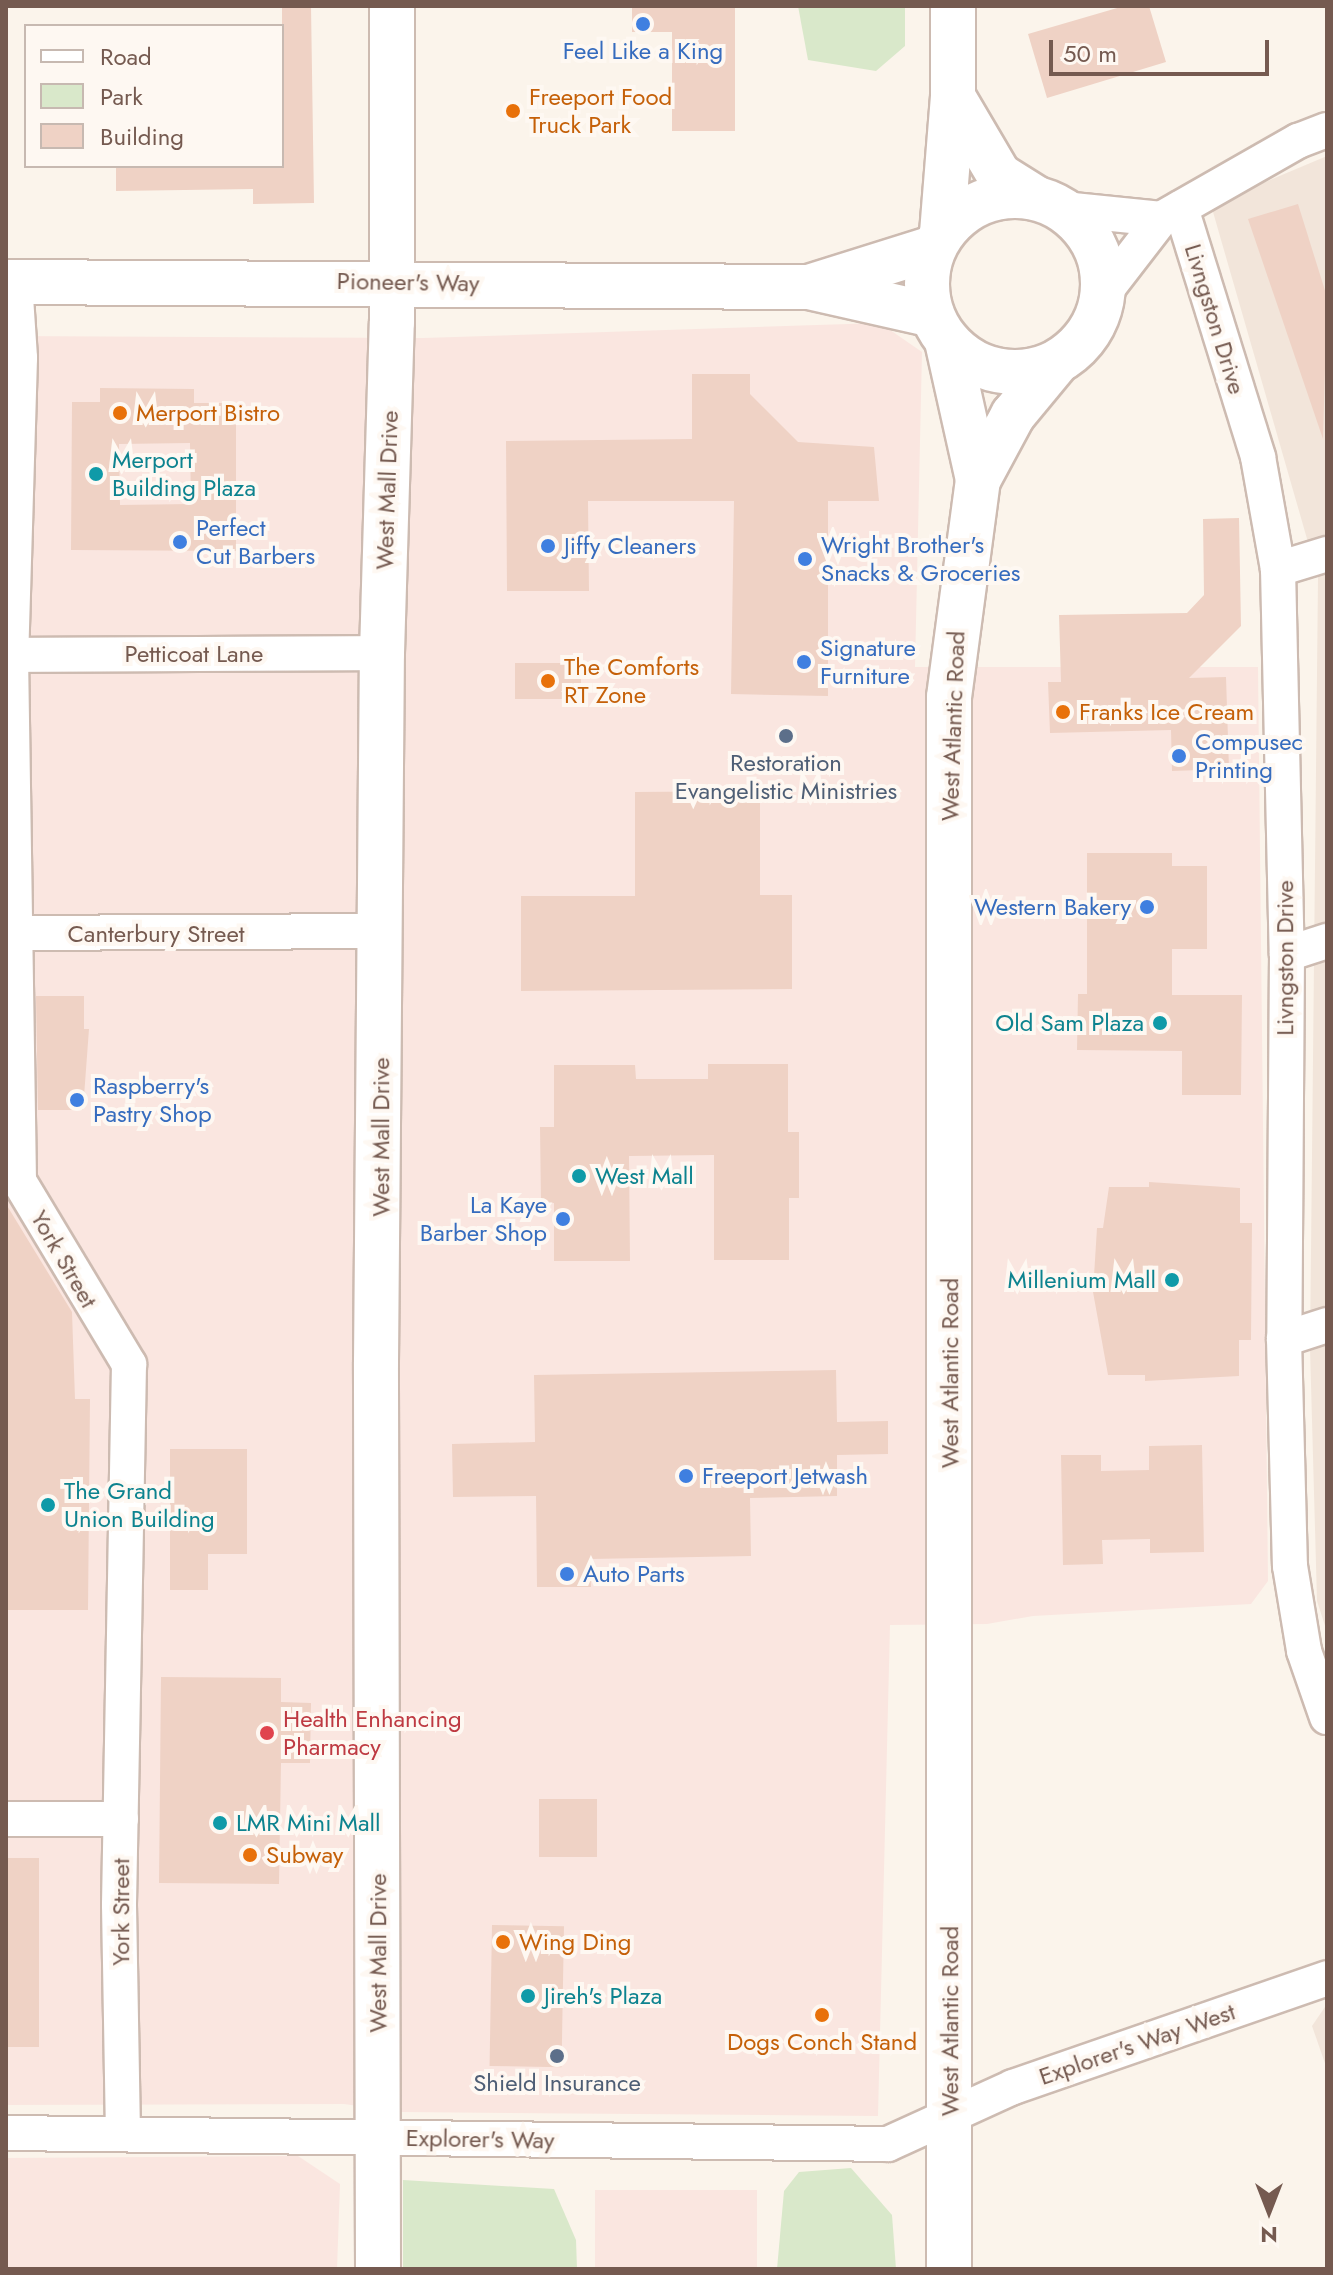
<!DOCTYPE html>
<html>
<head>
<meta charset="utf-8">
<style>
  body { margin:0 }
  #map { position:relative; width:1333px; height:2275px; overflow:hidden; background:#fbf4eb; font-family:Jost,sans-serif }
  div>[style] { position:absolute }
  .residential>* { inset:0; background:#f2e5da }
  .commercial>* { inset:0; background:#fae6e0; transform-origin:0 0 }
  .green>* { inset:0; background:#d9e8ca }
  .building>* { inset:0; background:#efd2c5; transform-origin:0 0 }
  .roads { filter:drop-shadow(2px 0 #cdbbb1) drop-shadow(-2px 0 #cdbbb1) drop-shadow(0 2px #cdbbb1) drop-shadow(0 -2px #cdbbb1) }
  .street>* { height:34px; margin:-17px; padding:0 17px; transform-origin:17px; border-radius:17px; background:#fff }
  .secondary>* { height:44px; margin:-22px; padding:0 22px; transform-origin:22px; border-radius:22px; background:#fff }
  .secondary>.ring { margin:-22px; padding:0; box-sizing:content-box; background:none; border:44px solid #fff; border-radius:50% }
  .dots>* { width:22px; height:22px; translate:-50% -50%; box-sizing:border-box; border:4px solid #fef8f2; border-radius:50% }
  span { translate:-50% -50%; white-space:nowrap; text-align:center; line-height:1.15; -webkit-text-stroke:8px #fef8f2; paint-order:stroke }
  .shop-label { font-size:24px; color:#366cbe }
  .left { translate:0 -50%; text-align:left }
  .right { translate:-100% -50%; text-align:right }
  .food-label { font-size:24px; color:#c56008 }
  .street-label { font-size:24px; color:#755a50 }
  .culture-label { font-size:24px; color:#0d838f }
  .service-label { font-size:24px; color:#4e5e75 }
  .health-label { font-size:24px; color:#be3a42 }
  .frame { position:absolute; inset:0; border:8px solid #755a50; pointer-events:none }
  .legend { position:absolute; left:24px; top:24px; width:260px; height:144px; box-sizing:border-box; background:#fef8f2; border:2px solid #c7b9b1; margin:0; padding:10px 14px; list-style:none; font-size:24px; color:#755a50 }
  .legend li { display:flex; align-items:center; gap:16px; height:40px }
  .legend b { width:40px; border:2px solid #c7b9b1 }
  .north { position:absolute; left:1229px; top:2171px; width:80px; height:80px; -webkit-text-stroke:6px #fef8f2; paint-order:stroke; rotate:180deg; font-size:22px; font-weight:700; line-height:32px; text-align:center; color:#755a50 }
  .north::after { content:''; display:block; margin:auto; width:28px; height:36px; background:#755a50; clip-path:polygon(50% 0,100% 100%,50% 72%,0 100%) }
  .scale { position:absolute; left:1049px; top:40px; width:220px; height:36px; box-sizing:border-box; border:4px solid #755a50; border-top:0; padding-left:10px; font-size:24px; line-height:28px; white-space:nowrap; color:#755a50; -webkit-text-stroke:6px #fef8f2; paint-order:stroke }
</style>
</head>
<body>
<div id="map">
  <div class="residential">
    <div style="clip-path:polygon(1327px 156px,1327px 1632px,1317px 1601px,1310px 1348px,1318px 577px,1211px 205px)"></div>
    <div style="clip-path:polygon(1327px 2004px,1327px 2069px,1312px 2026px)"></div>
  </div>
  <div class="commercial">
    <div style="clip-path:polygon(880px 323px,922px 352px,915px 667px,1258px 667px,1268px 1581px,1251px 1604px,1033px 1616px,987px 1624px,890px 1625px,878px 2116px,401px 2112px,344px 2104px,6px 2105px,6px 336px,423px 338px)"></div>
    <div style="clip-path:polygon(298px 2156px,340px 2184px,337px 2269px,6px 2269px,6px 2158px)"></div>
    <div style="left:595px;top:2190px;width:162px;height:79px"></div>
  </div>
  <div class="green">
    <div style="clip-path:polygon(798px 6px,905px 6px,905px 46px,876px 71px,808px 60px)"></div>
    <div style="clip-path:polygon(851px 2168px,892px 2215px,896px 2269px,777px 2269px,784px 2191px,799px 2172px)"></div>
    <div style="clip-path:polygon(403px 2180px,554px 2189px,576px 2240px,577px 2269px,403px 2269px)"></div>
  </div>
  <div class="building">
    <div style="clip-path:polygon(282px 6px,311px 6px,314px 203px,253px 204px,253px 189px,116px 191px,116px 166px,282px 166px)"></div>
    <div style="clip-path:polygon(632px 6px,735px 6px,735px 131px,672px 131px,672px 32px,632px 32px)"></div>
    <div style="clip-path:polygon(1124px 6px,1149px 6px,1166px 62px,1047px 98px,1028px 34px)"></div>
    <div style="clip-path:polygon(1298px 204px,1327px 297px,1323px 439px,1248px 219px)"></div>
    <div style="clip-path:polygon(692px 374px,750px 374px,750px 394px,798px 442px,874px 447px,879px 501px,828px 501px,828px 696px,731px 694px,734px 501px,588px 501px,589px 591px,507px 591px,506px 441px,692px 439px)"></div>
    <div style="clip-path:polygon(evenodd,100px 388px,194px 389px,194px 403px,236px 403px,236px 551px,71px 550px,72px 402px,100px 402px,100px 388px,190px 443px,191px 504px,120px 505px,119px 444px,190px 443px)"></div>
    <div style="clip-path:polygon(1239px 518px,1241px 626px,1189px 678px,1226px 677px,1229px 769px,1172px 771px,1171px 730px,1050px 733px,1048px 682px,1061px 682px,1059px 615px,1187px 613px,1204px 595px,1203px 519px)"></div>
    <div style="left:515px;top:663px;width:66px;height:36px"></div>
    <div style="clip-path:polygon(760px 791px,760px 895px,792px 895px,792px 989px,521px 991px,521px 896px,635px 896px,635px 792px)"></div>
    <div style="clip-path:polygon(1087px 853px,1172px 853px,1172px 866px,1207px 866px,1207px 949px,1172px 949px,1172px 995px,1242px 995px,1241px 1095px,1182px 1095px,1182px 1051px,1077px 1050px,1078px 994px,1087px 994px)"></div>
    <div style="clip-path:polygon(36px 996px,84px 996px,84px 1029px,89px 1029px,83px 1110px,38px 1110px)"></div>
    <div style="clip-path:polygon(708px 1064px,788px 1064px,788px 1132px,799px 1132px,799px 1198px,789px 1198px,789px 1260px,714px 1260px,714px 1155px,629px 1156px,630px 1261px,554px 1261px,554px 1203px,541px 1203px,540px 1127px,554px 1127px,554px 1065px,635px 1065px,636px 1079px,708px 1079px)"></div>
    <div style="clip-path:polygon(1149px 1182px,1240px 1188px,1240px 1223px,1252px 1223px,1251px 1340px,1239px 1340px,1239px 1376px,1145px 1381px,1145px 1375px,1108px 1375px,1093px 1292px,1097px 1228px,1103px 1228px,1109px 1187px,1149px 1187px)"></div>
    <div style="clip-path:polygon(6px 1204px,72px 1312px,75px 1399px,90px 1399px,88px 1610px,6px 1610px)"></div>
    <div style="clip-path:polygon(836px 1370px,837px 1422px,888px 1421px,888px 1454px,837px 1455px,837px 1496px,750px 1498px,751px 1556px,590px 1559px,591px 1587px,537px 1587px,536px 1496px,453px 1497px,452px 1444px,535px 1442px,534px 1375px)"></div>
    <div style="clip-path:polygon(1202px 1445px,1204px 1552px,1150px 1553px,1150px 1539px,1102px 1540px,1103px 1564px,1063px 1565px,1061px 1455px,1101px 1455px,1101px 1471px,1149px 1470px,1149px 1446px)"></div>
    <div style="clip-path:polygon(170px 1449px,247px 1449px,247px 1554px,208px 1554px,208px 1590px,170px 1590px)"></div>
    <div style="clip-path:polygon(161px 1677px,281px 1678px,281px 1702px,311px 1703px,310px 1763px,281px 1763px,279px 1884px,159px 1883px)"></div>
    <div style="left:539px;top:1799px;width:58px;height:58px"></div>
    <div style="left:6px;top:1858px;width:33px;height:189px"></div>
    <div style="left:492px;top:1925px;width:72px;height:141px;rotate:1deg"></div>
  </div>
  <div class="roads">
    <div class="street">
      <div style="left:1181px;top:208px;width:261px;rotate:72.8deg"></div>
      <div style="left:1258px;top:457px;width:114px;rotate:79.9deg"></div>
      <div style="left:1278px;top:569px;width:385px;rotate:88.7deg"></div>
      <div style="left:1287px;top:954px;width:385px;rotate:90.4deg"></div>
      <div style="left:1284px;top:1339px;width:227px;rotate:88.5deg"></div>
      <div style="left:1290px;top:1566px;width:86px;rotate:80.6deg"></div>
      <div style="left:1304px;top:1651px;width:70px;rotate:70.8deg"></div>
      <div style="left:1063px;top:209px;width:99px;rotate:5.8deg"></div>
      <div style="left:15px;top:282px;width:76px;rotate:86.2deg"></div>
      <div style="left:20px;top:358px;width:297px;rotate:91.7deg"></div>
      <div style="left:11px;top:655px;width:526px;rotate:89.13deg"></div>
      <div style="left:19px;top:1181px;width:214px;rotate:59deg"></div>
      <div style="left:129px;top:1364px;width:541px;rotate:91.06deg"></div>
      <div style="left:119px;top:1905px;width:229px;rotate:89deg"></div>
      <div style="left:1104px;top:293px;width:93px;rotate:-52.4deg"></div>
      <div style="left:1161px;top:219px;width:158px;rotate:-29.7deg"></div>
      <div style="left:1298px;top:141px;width:31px;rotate:-21deg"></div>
      <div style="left:1278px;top:569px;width:51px;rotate:-17deg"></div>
      <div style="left:6px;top:655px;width:376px;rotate:-0.3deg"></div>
      <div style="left:6px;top:933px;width:376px;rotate:-0.3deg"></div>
      <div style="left:1287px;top:954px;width:42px;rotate:-18deg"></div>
      <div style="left:1284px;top:1339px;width:45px;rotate:-18deg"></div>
      <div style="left:6px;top:1819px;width:115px"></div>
      <div style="left:6px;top:2133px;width:882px;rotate:0.71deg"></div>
      <div style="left:888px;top:2144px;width:137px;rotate:-24.5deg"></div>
      <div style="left:1013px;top:2087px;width:332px;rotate:-19.1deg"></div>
    </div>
    <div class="secondary">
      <div style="left:953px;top:97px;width:91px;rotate:59.5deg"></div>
      <div style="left:999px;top:175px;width:41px;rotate:32.2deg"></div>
      <div class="ring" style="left:927px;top:196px;width:132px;height:132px"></div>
      <div style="left:942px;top:233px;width:136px;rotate:-85.4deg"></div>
      <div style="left:953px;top:97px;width:91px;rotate:-90deg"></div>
      <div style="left:6px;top:282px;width:803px;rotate:0.36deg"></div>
      <div style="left:809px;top:287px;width:126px;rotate:12.8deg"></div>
      <div style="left:812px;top:286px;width:127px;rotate:-17.4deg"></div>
      <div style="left:947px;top:341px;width:142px;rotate:77.4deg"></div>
      <div style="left:378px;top:2269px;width:907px;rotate:-90.13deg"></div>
      <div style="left:376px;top:1362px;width:709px;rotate:-89.52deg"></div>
      <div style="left:382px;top:653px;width:331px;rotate:-88.3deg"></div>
      <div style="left:392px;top:322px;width:316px;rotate:-90deg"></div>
      <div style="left:949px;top:2269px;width:1572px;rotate:-90deg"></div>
      <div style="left:949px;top:697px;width:219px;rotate:-82.4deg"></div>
      <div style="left:978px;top:480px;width:74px;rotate:-61.7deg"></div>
      <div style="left:1013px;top:415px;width:67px;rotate:-50.4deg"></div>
    </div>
  </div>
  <div class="dots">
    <div style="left:643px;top:24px;background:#3f7fe0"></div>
    <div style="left:513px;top:111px;background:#e8710a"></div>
    <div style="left:120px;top:413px;background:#e8710a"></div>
    <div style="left:96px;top:474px;background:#0f9aa8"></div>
    <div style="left:180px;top:542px;background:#3f7fe0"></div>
    <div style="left:548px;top:546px;background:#3f7fe0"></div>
    <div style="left:805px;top:559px;background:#3f7fe0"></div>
    <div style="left:804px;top:662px;background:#3f7fe0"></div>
    <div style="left:548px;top:681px;background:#e8710a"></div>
    <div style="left:1063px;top:712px;background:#e8710a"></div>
    <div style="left:786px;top:736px;background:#5c6f8a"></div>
    <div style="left:1179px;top:756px;background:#3f7fe0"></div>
    <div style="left:1147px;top:907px;background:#3f7fe0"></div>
    <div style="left:1160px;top:1023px;background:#0f9aa8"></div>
    <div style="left:77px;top:1100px;background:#3f7fe0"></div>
    <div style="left:579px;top:1176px;background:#0f9aa8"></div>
    <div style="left:563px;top:1219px;background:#3f7fe0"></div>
    <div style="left:1172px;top:1280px;background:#0f9aa8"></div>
    <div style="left:686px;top:1476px;background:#3f7fe0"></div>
    <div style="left:48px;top:1505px;background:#0f9aa8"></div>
    <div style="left:567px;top:1574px;background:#3f7fe0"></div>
    <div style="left:267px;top:1733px;background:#e0444e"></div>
    <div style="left:220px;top:1823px;background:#0f9aa8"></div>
    <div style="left:250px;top:1855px;background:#e8710a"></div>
    <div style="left:503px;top:1942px;background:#e8710a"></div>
    <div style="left:528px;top:1996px;background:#0f9aa8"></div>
    <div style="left:822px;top:2015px;background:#e8710a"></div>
    <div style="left:557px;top:2056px;background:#5c6f8a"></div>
  </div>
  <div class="shop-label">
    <span style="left:643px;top:51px">Feel Like a King</span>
    <span class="left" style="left:196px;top:542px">Perfect<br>Cut Barbers</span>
    <span class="left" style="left:821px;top:559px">Wright Brother's<br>Snacks &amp; Groceries</span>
    <span class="left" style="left:564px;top:546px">Jiffy Cleaners</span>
    <span class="left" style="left:820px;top:662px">Signature<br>Furniture</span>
    <span class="left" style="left:1195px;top:756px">Compusec<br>Printing</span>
    <span class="right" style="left:1131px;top:907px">Western Bakery</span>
    <span class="left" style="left:93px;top:1100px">Raspberry's<br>Pastry Shop</span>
    <span class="right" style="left:547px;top:1219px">La Kaye<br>Barber Shop</span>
    <span class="left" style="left:702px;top:1476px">Freeport Jetwash</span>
    <span class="left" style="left:583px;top:1574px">Auto Parts</span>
  </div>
  <div class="food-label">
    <span class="left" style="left:529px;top:111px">Freeport Food<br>Truck Park</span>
    <span class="left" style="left:136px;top:413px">Merport Bistro</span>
    <span class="left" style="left:564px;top:681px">The Comforts<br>RT Zone</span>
    <span class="left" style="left:1079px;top:712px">Franks Ice Cream</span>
    <span class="left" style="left:266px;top:1855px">Subway</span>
    <span class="left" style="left:519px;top:1942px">Wing Ding</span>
    <span style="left:822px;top:2042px">Dogs Conch Stand</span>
  </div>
  <div class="street-label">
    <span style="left:408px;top:282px;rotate:1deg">Pioneer's Way</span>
    <span style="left:1215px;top:319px;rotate:73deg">Livngston Drive</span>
    <span style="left:387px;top:490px;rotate:-88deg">West Mall Drive</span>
    <span style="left:194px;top:654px">Petticoat Lane</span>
    <span style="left:953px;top:726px;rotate:-88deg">West Atlantic Road</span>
    <span style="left:156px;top:934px">Canterbury Street</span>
    <span style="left:1285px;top:958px;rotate:-90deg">Livngston Drive</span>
    <span style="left:381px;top:1137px;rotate:-90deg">West Mall Drive</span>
    <span style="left:64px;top:1259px;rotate:60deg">York Street</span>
    <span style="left:950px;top:1373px;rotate:-90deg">West Atlantic Road</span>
    <span style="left:121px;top:1912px;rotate:-90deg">York Street</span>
    <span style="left:378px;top:1953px;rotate:-90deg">West Mall Drive</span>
    <span style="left:950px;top:2021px;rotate:-90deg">West Atlantic Road</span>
    <span style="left:1137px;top:2044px;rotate:-19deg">Explorer's Way West</span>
    <span style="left:480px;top:2139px;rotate:1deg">Explorer's Way</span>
  </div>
  <div class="culture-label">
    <span class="left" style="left:112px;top:474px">Merport<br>Building Plaza</span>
    <span class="right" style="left:1144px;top:1023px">Old Sam Plaza</span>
    <span class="left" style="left:595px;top:1176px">West Mall</span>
    <span class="right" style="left:1156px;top:1280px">Millenium Mall</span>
    <span class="left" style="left:64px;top:1505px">The Grand<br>Union Building</span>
    <span class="left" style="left:236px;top:1823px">LMR Mini Mall</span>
    <span class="left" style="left:544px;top:1996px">Jireh's Plaza</span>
  </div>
  <div class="service-label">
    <span style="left:786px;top:777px">Restoration<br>Evangelistic Ministries</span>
    <span style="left:557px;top:2083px">Shield Insurance</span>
  </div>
  <div class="health-label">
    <span class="left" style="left:283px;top:1733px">Health Enhancing<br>Pharmacy</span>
  </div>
  <div class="frame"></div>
  <ul class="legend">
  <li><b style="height:10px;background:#fff"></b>Road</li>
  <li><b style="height:22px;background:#d9e8ca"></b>Park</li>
  <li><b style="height:22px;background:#efd2c5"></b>Building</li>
  </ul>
  <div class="north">N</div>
  <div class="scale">50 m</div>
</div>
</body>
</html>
